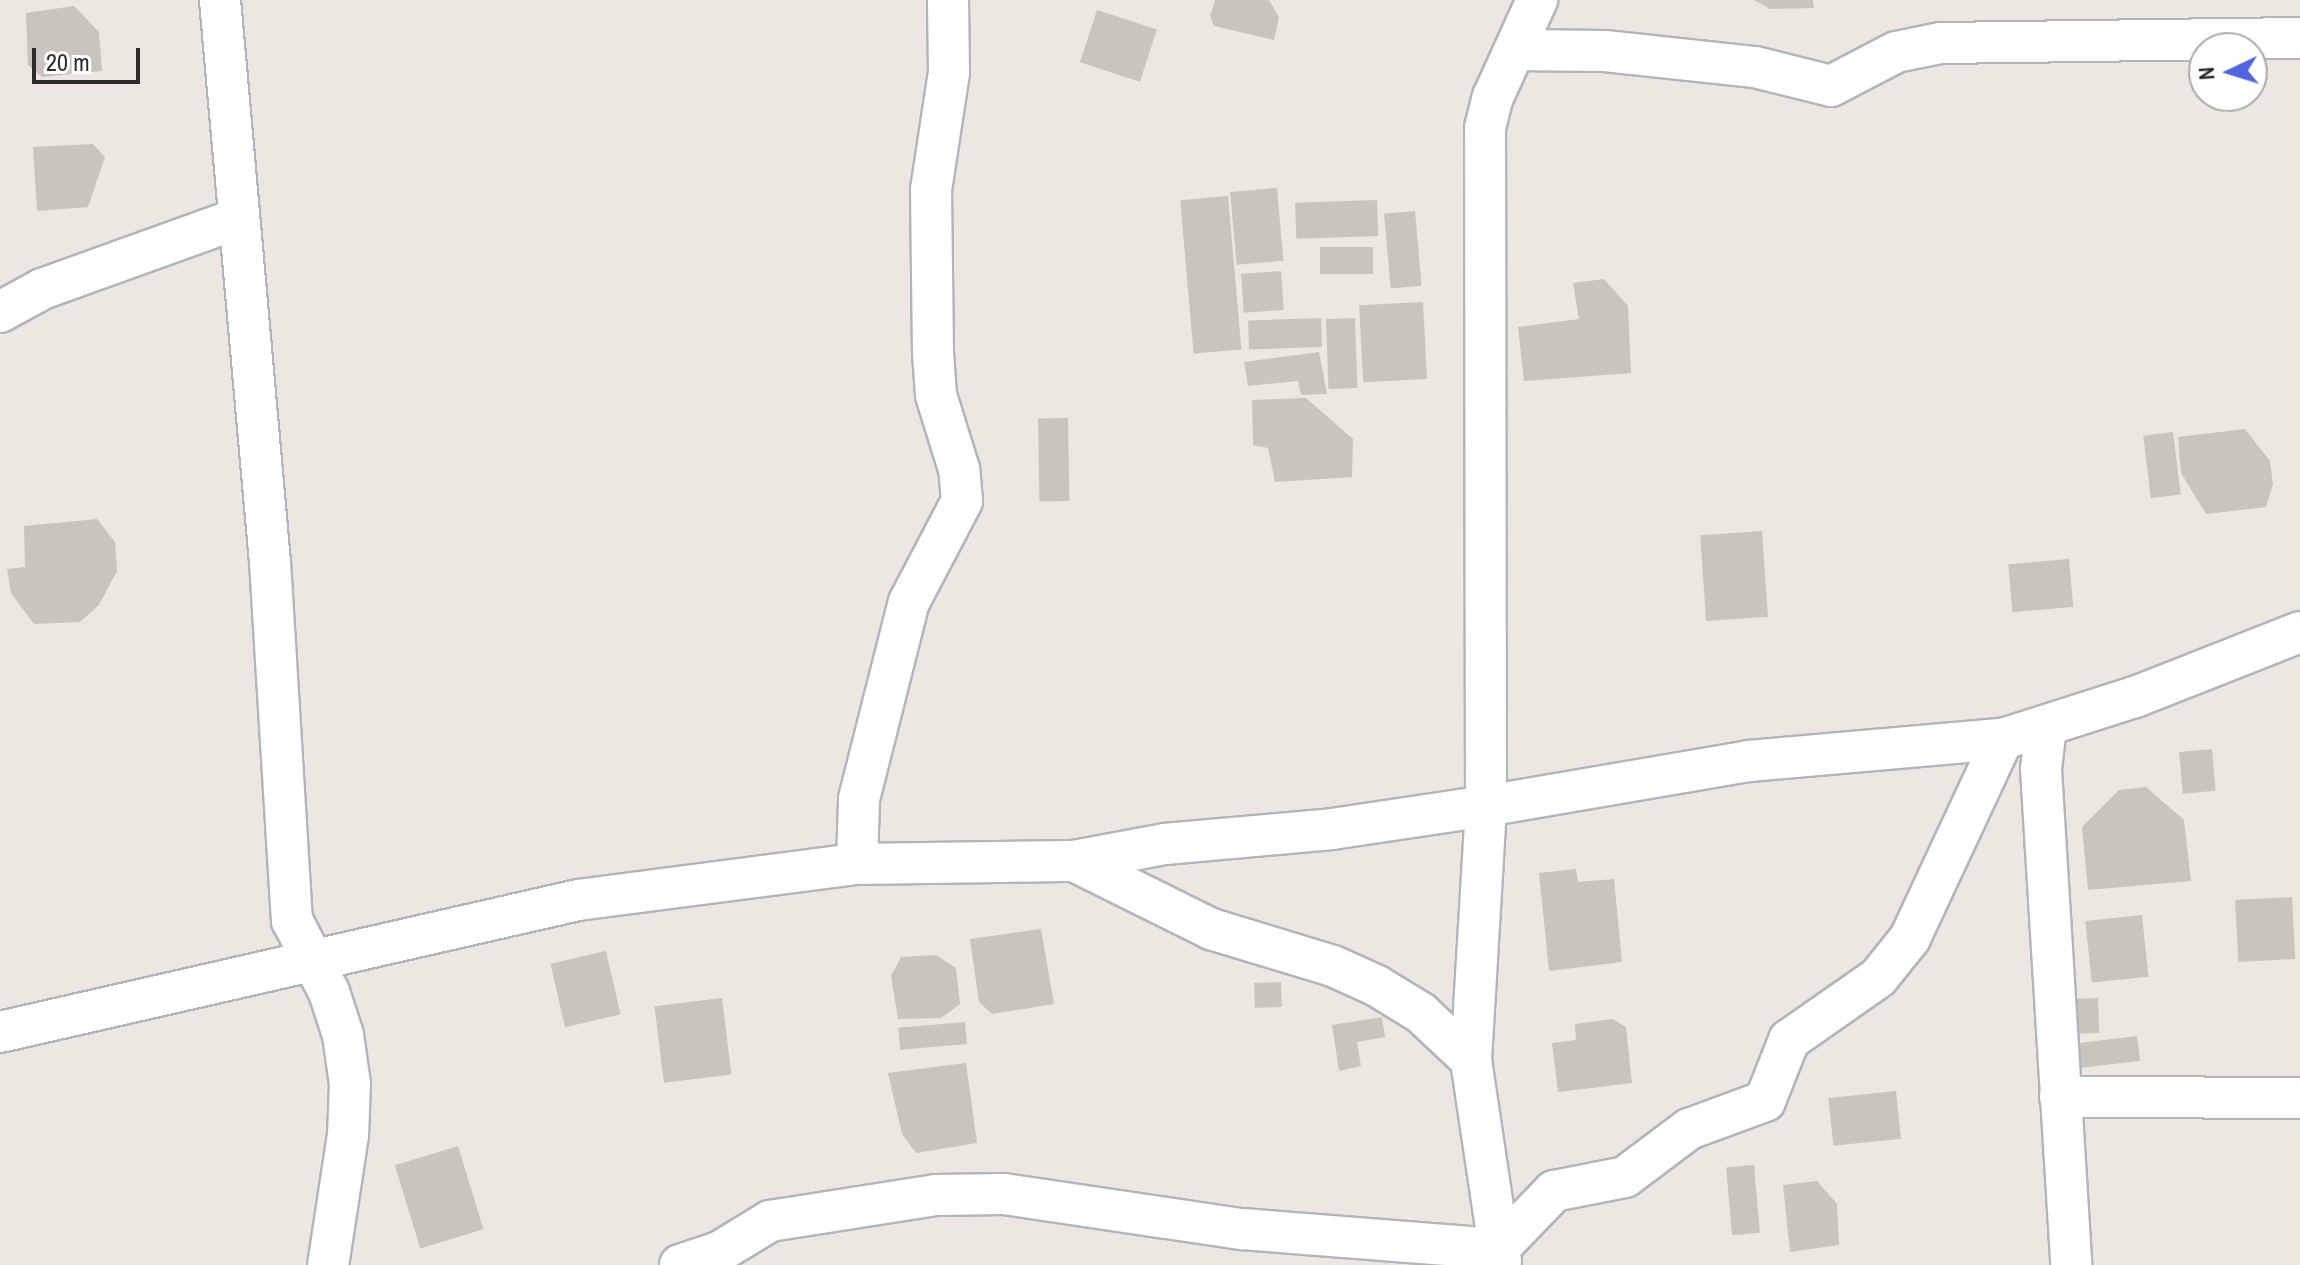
<!DOCTYPE html>
<html>
<head>
<meta charset="utf-8">
<style>
  body { margin:0 }
  #map { position:relative; width:2300px; height:1265px; overflow:hidden; background:#ece7e0; font-family:"Archivo Narrow",sans-serif }
  div>[style] { position:absolute }
  .building>* { inset:0; background:#c8c5be; transform-origin:0 0 }
  .roads { filter:drop-shadow(2px 0 #b3b5be) drop-shadow(-2px 0 #b3b5be) drop-shadow(0 2px #b3b5be) drop-shadow(0 -2px #b3b5be) }
  .street>* { height:40px; margin:-20px; padding:0 20px; transform-origin:20px; border-radius:20px; background:#fff }
  span { translate:-50% -50%; white-space:nowrap; text-align:center; line-height:1.15; -webkit-text-stroke:8px #fff; paint-order:stroke }
  .north { position:absolute; left:2188px; top:32px; width:80px; height:80px; box-sizing:border-box; background:#fff; border:2px solid #ababab; border-radius:50%; rotate:266deg; font-size:22px; font-weight:700; line-height:32px; text-align:center; color:#2c2c2c }
  .north::after { content:''; display:block; margin:auto; width:28px; height:36px; background:#5264e6; clip-path:polygon(50% 0,100% 100%,50% 72%,0 100%) }
  .scale { position:absolute; left:32px; top:48px; width:108px; height:36px; box-sizing:border-box; border:4px solid #2c2c2c; border-top:0; padding-left:10px; font-size:24px; line-height:28px; white-space:nowrap; color:#2c2c2c; -webkit-text-stroke:6px #fff; paint-order:stroke }
</style>
</head>
<body>
<div id="map">
  <div class="building">
    <div style="clip-path:polygon(1215px 0,1269px 0,1279px 17px,1274px 40px,1214px 26px,1210px 16px)"></div>
    <div style="clip-path:polygon(1754px 0,1813px 0,1814px 8px,1770px 9px)"></div>
    <div style="clip-path:polygon(74px 6px,99px 32px,102px 71px,42px 77px,28px 65px,26px 13px)"></div>
    <div style="left:1097px;top:10px;width:63px;height:55px;rotate:18deg"></div>
    <div style="clip-path:polygon(93px 144px,105px 157px,88px 207px,37px 211px,33px 147px)"></div>
    <div style="left:1277px;top:188px;width:73px;height:47px;rotate:85deg"></div>
    <div style="left:1228px;top:196px;width:154px;height:48px;rotate:85deg"></div>
    <div style="left:1377px;top:200px;width:36px;height:82px;rotate:88deg"></div>
    <div style="left:1415px;top:211px;width:75px;height:31px;rotate:85deg"></div>
    <div style="left:1373px;top:247px;width:27px;height:53px;rotate:90deg"></div>
    <div style="left:1281px;top:271px;width:39px;height:40px;rotate:86deg"></div>
    <div style="clip-path:polygon(1604px 279px,1628px 306px,1631px 373px,1524px 381px,1518px 327px,1579px 319px,1573px 283px)"></div>
    <div style="left:1423px;top:302px;width:77px;height:64px;rotate:87deg"></div>
    <div style="left:1321px;top:318px;width:29px;height:73px;rotate:88deg"></div>
    <div style="left:1355px;top:318px;width:70px;height:29px;rotate:88deg"></div>
    <div style="clip-path:polygon(1319px 352px,1327px 394px,1301px 395px,1298px 381px,1248px 386px,1244px 362px)"></div>
    <div style="clip-path:polygon(1306px 398px,1353px 439px,1352px 477px,1275px 482px,1268px 448px,1253px 445px,1252px 400px)"></div>
    <div style="left:1068px;top:418px;width:83px;height:30px;rotate:89deg"></div>
    <div style="clip-path:polygon(2245px 429px,2270px 461px,2273px 484px,2266px 507px,2206px 514px,2181px 473px,2178px 437px)"></div>
    <div style="left:2173px;top:432px;width:63px;height:30px;rotate:83deg"></div>
    <div style="clip-path:polygon(97px 519px,115px 542px,117px 571px,99px 605px,80px 622px,34px 624px,11px 593px,7px 569px,25px 567px,24px 526px)"></div>
    <div style="left:1762px;top:531px;width:86px;height:62px;rotate:86deg"></div>
    <div style="left:2069px;top:559px;width:48px;height:61px;rotate:85deg"></div>
    <div style="left:2212px;top:749px;width:42px;height:33px;rotate:85deg"></div>
    <div style="clip-path:polygon(2146px 787px,2184px 820px,2191px 881px,2088px 890px,2082px 827px,2119px 790px)"></div>
    <div style="clip-path:polygon(1576px 869px,1578px 882px,1614px 879px,1622px 962px,1549px 971px,1539px 873px)"></div>
    <div style="left:2292px;top:897px;width:62px;height:57px;rotate:87deg"></div>
    <div style="left:2142px;top:915px;width:62px;height:57px;rotate:84deg"></div>
    <div style="clip-path:polygon(1041px 929px,1054px 1004px,992px 1014px,979px 1002px,970px 939px)"></div>
    <div style="left:606px;top:951px;width:65px;height:57px;rotate:77deg"></div>
    <div style="clip-path:polygon(936px 955px,956px 968px,960px 1004px,941px 1018px,898px 1019px,891px 976px,901px 957px)"></div>
    <div style="left:1281px;top:982px;width:25px;height:27px;rotate:88deg"></div>
    <div style="left:722px;top:998px;width:77px;height:68px;rotate:83deg"></div>
    <div style="left:2098px;top:998px;width:35px;height:22px;rotate:88deg"></div>
    <div style="clip-path:polygon(1382px 1017px,1385px 1037px,1357px 1042px,1361px 1066px,1339px 1071px,1332px 1025px)"></div>
    <div style="clip-path:polygon(1613px 1019px,1626px 1027px,1632px 1083px,1558px 1092px,1552px 1043px,1576px 1040px,1575px 1024px)"></div>
    <div style="left:965px;top:1022px;width:22px;height:67px;rotate:85deg"></div>
    <div style="left:2137px;top:1036px;width:25px;height:64px;rotate:83deg"></div>
    <div style="clip-path:polygon(966px 1063px,977px 1143px,916px 1153px,902px 1134px,888px 1073px)"></div>
    <div style="left:1896px;top:1091px;width:48px;height:68px;rotate:84deg"></div>
    <div style="left:458px;top:1146px;width:87px;height:66px;rotate:73deg"></div>
    <div style="left:1754px;top:1165px;width:68px;height:28px;rotate:85deg"></div>
    <div style="clip-path:polygon(1817px 1181px,1837px 1204px,1839px 1245px,1790px 1252px,1783px 1185px)"></div>
  </div>
  <div class="roads">
    <div class="street">
      <div style="left:220px;top:0;width:564px;rotate:84.92deg"></div>
      <div style="left:270px;top:562px;width:359px;rotate:86.5deg"></div>
      <div style="left:292px;top:920px;width:81px;rotate:62.8deg"></div>
      <div style="left:329px;top:992px;width:45px;rotate:72deg"></div>
      <div style="left:343px;top:1035px;width:49px;rotate:81.9deg"></div>
      <div style="left:350px;top:1084px;width:51px;rotate:92.2deg"></div>
      <div style="left:348px;top:1135px;width:132px;rotate:98.7deg"></div>
      <div style="left:1517px;top:50px;width:88px;rotate:0.7deg"></div>
      <div style="left:1605px;top:51px;width:151px;rotate:6.1deg"></div>
      <div style="left:1755px;top:67px;width:78px;rotate:14deg"></div>
      <div style="left:1831px;top:86px;width:73px;rotate:-27.6deg"></div>
      <div style="left:1896px;top:52px;width:46px;rotate:-11.3deg"></div>
      <div style="left:1941px;top:43px;width:359px;rotate:-0.8deg"></div>
      <div style="left:0;top:312px;width:48px;rotate:-28.7deg"></div>
      <div style="left:42px;top:289px;width:209px;rotate:-19.8deg"></div>
      <div style="left:2046px;top:727px;width:42px;rotate:96.8deg"></div>
      <div style="left:2041px;top:769px;width:497px;rotate:86.5deg"></div>
      <div style="left:1074px;top:861px;width:153px;rotate:26.4deg"></div>
      <div style="left:1211px;top:929px;width:127px;rotate:16.9deg"></div>
      <div style="left:1333px;top:966px;width:48px;rotate:24.4deg"></div>
      <div style="left:1377px;top:986px;width:52px;rotate:31.5deg"></div>
      <div style="left:1421px;top:1013px;width:69px;rotate:43.2deg"></div>
      <div style="left:857px;top:864px;width:65px;rotate:-88.2deg"></div>
      <div style="left:859px;top:799px;width:203px;rotate:-75.8deg"></div>
      <div style="left:909px;top:602px;width:114px;rotate:-62.3deg"></div>
      <div style="left:962px;top:501px;width:32px;rotate:-95deg"></div>
      <div style="left:959px;top:469px;width:77px;rotate:-107.3deg"></div>
      <div style="left:936px;top:395px;width:42px;rotate:-94.1deg"></div>
      <div style="left:933px;top:353px;width:163px;rotate:-90.7deg"></div>
      <div style="left:931px;top:190px;width:119px;rotate:-81.3deg"></div>
      <div style="left:949px;top:72px;width:72px;rotate:-90.8deg"></div>
      <div style="left:0;top:1032px;width:593px;rotate:-12.86deg"></div>
      <div style="left:578px;top:900px;width:281px;rotate:-7.4deg"></div>
      <div style="left:857px;top:864px;width:217px;rotate:-0.8deg"></div>
      <div style="left:1074px;top:861px;width:93px;rotate:-10.6deg"></div>
      <div style="left:1165px;top:844px;width:168px;rotate:-5.1deg"></div>
      <div style="left:1332px;top:829px;width:156px;rotate:-8.5deg"></div>
      <div style="left:1486px;top:806px;width:267px;rotate:-9.7deg"></div>
      <div style="left:1749px;top:761px;width:255px;rotate:-5deg"></div>
      <div style="left:2003px;top:739px;width:139px;rotate:-17.7deg"></div>
      <div style="left:2135px;top:697px;width:177px;rotate:-21.5deg"></div>
      <div style="left:2060px;top:1097px;width:240px;rotate:0.2deg"></div>
      <div style="left:1501px;top:1261px;width:203px;rotate:-98.5deg"></div>
      <div style="left:1471px;top:1060px;width:254px;rotate:-86.6deg"></div>
      <div style="left:1486px;top:806px;width:678px;rotate:-90.08deg"></div>
      <div style="left:1485px;top:128px;width:32px;rotate:-76deg"></div>
      <div style="left:1493px;top:97px;width:107px;rotate:-65.6deg"></div>
      <div style="left:680px;top:1265px;width:41px;rotate:-18.4deg"></div>
      <div style="left:719px;top:1252px;width:60px;rotate:-31.3deg"></div>
      <div style="left:770px;top:1221px;width:168px;rotate:-8.9deg"></div>
      <div style="left:936px;top:1195px;width:68px;rotate:-0.8deg"></div>
      <div style="left:1004px;top:1194px;width:241px;rotate:8.4deg"></div>
      <div style="left:1242px;top:1229px;width:257px;rotate:4.5deg"></div>
      <div style="left:1498px;top:1249px;width:81px;rotate:-46deg"></div>
      <div style="left:1554px;top:1191px;width:72px;rotate:-11.2deg"></div>
      <div style="left:1625px;top:1177px;width:80px;rotate:-36.9deg"></div>
      <div style="left:1689px;top:1129px;width:81px;rotate:-20.2deg"></div>
      <div style="left:1765px;top:1101px;width:66px;rotate:-68.5deg"></div>
      <div style="left:1789px;top:1040px;width:108px;rotate:-34.9deg"></div>
      <div style="left:1878px;top:978px;width:51px;rotate:-51.3deg"></div>
      <div style="left:1910px;top:938px;width:220px;rotate:-65deg"></div>
    </div>
  </div>
  <div class="north">N</div>
  <div class="scale">20 m</div>
</div>
</body>
</html>
